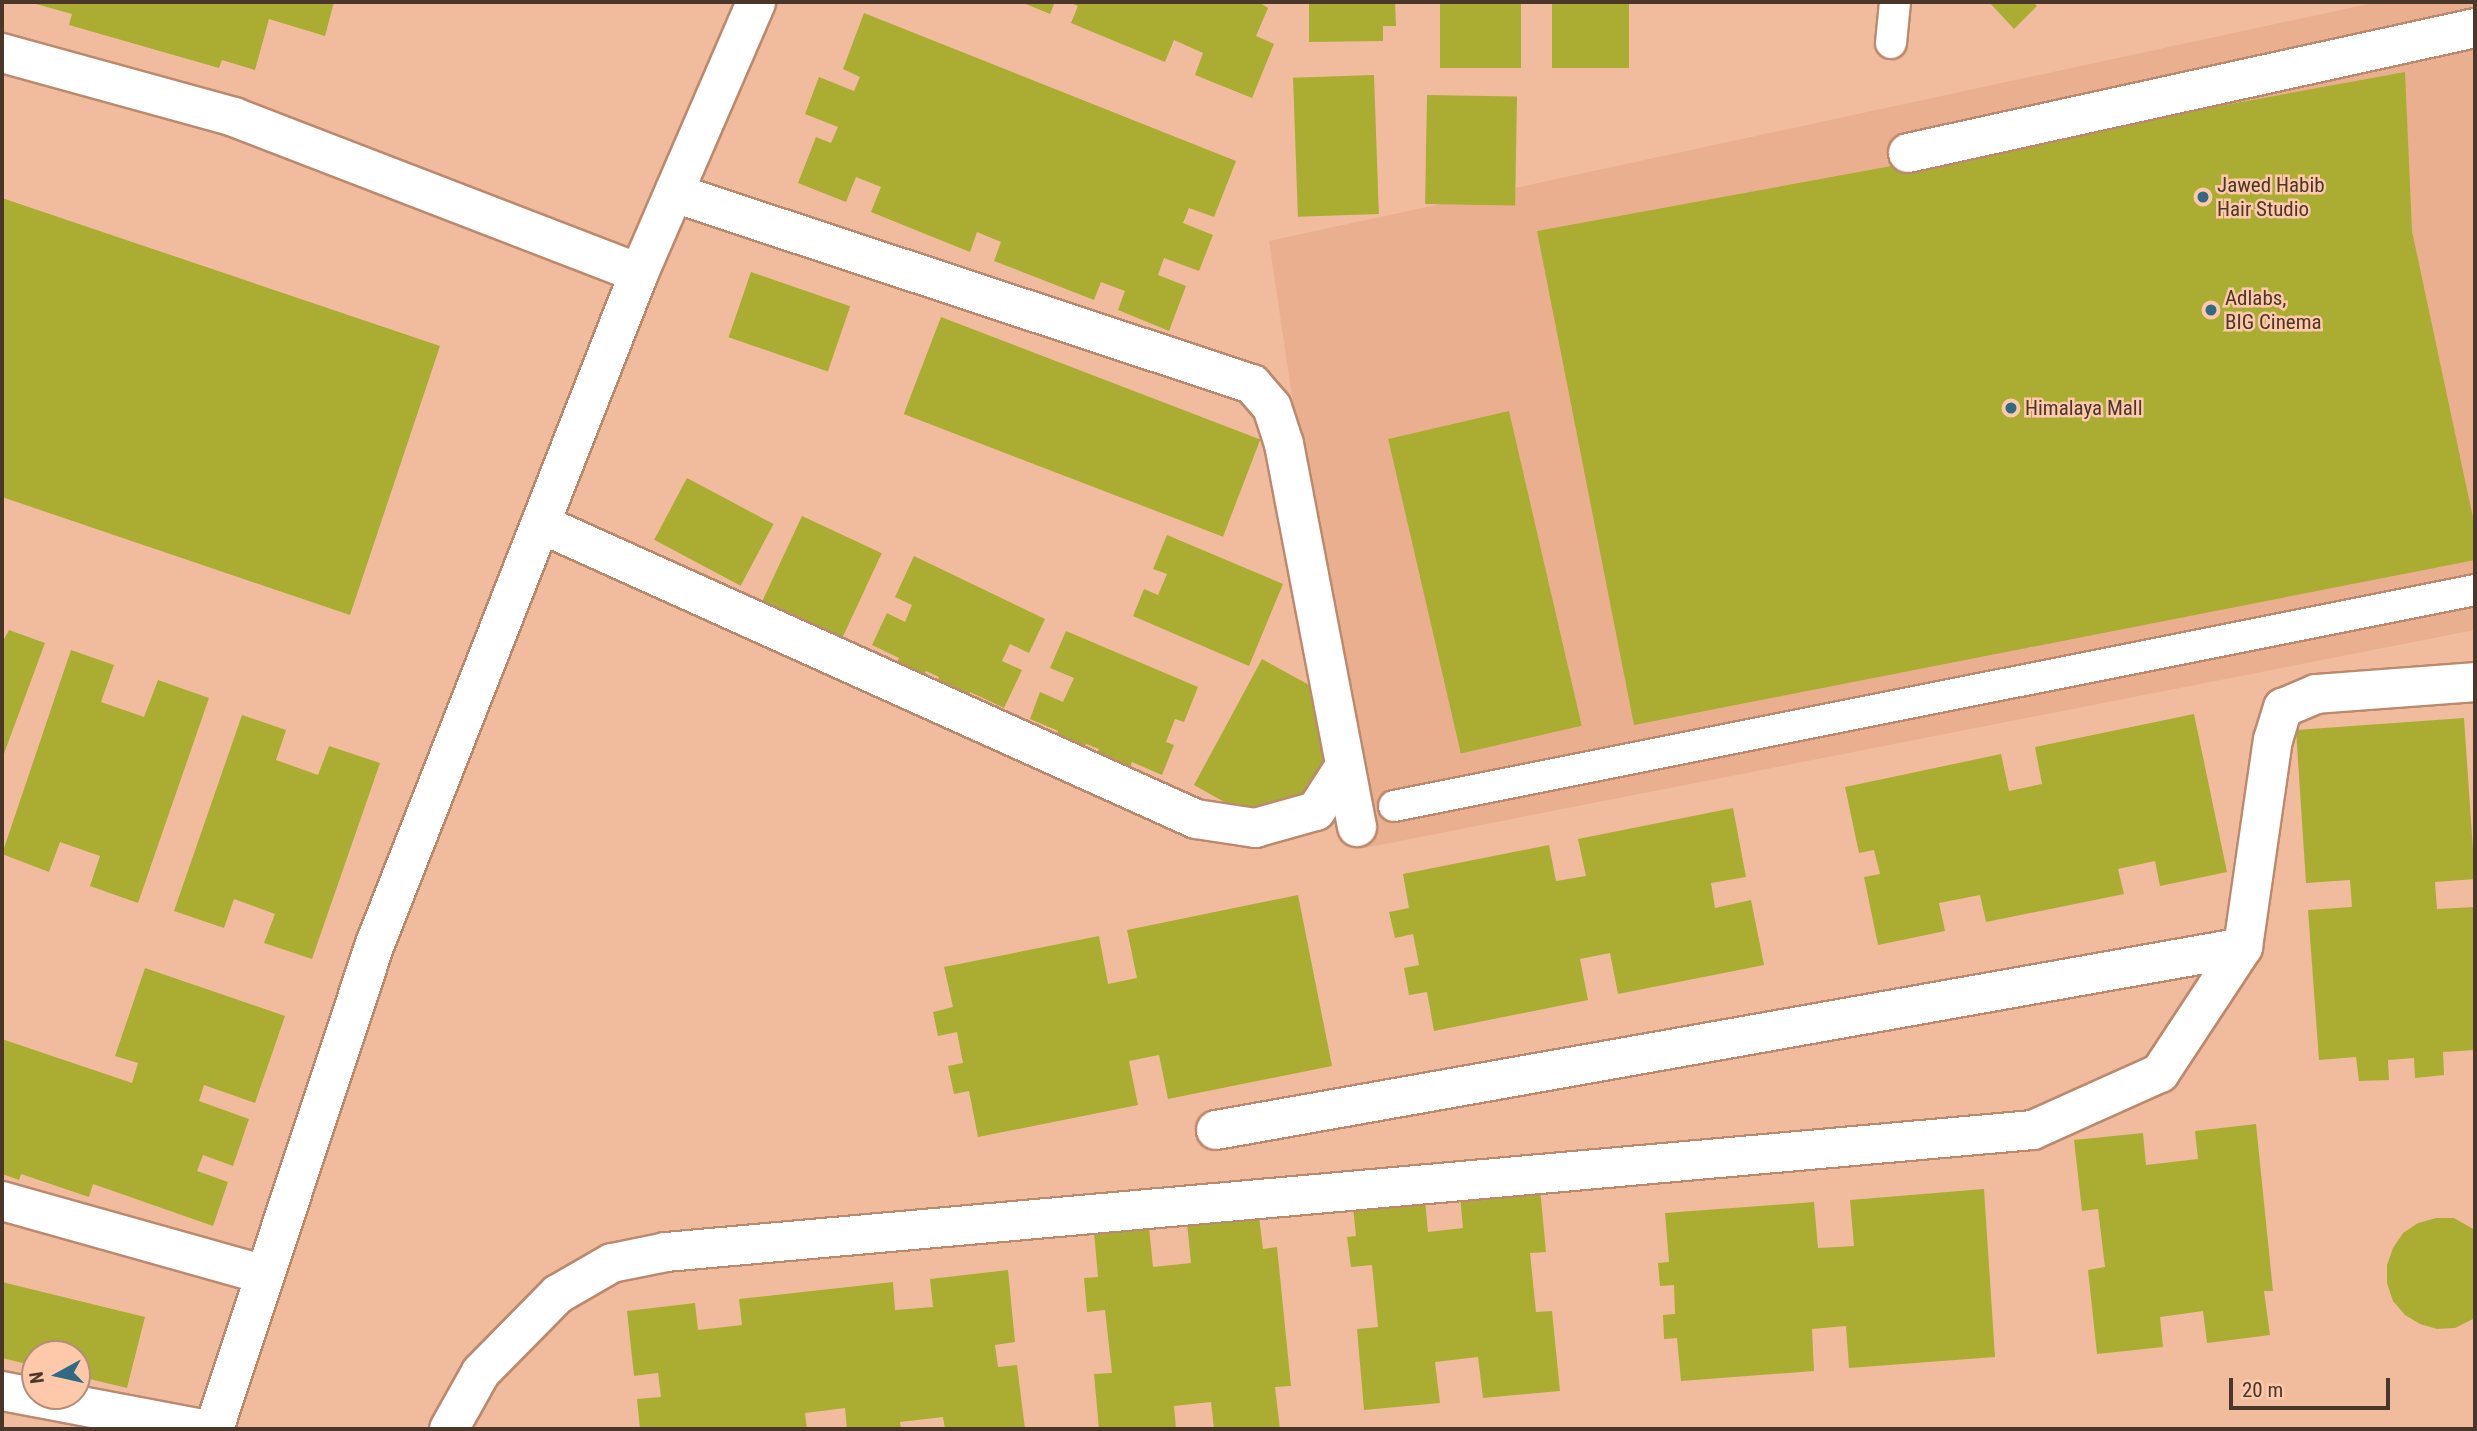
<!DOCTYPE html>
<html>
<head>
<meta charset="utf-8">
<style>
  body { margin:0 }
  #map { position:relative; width:2477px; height:1431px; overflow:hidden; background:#f1bc9e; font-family:"Roboto Condensed",sans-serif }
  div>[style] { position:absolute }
  .built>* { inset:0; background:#eaaf8e }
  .building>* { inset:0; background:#aaad32; transform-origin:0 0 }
  .roads { filter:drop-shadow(2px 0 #bb896d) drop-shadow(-2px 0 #bb896d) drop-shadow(0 2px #bb896d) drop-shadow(0 -2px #bb896d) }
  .service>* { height:30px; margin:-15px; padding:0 15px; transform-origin:15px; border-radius:15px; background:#fff }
  .minor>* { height:38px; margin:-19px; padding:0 19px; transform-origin:19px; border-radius:19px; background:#fff }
  .tertiary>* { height:38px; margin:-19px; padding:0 19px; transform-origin:19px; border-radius:19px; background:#fff }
  .dots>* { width:19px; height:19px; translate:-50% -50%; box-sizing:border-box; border:4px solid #fec9ab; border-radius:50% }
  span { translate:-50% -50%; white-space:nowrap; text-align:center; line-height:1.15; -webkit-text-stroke:5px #fec9ab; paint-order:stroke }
  .poi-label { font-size:21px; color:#4b362a }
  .left { translate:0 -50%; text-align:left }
  .frame { position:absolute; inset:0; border:4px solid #4b362a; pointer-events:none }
  .north { position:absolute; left:21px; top:1340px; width:70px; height:70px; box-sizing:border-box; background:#fec9ab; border:2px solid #b68e77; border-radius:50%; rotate:262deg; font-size:19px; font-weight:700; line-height:28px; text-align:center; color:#4b362a }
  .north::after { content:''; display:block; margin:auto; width:24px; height:32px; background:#326a84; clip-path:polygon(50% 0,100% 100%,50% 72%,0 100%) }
  .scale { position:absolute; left:2229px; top:1378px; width:161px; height:32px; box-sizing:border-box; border:4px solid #4b362a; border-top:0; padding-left:9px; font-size:21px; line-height:24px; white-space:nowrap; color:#4b362a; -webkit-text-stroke:5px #fec9ab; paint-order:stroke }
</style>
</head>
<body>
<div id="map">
  <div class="built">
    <div style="clip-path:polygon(2377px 2px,2475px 2px,2475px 630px,1359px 849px,1269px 241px)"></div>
  </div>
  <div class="building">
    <div style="clip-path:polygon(37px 2px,334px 2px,325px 36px,269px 19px,255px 70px,222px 60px,219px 68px,69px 25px,72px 14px,36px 4px)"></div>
    <div style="clip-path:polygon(1021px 2px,1055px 2px,1050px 14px)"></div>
    <div style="clip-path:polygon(1069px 2px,1259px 2px,1268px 8px,1256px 36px,1274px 44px,1252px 98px,1195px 75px,1203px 53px,1174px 40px,1165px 62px,1071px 23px,1078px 6px)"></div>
    <div style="clip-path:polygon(1309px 2px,1395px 2px,1396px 26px,1383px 26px,1383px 41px,1309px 42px)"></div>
    <div style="left:1440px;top:2px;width:81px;height:66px"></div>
    <div style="left:1552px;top:2px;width:77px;height:66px"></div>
    <div style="clip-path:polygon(1989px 2px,2033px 2px,2037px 6px,2014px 29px)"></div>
    <div style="clip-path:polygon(864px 13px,1236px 161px,1214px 217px,1189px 208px,1183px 223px,1213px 235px,1199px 271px,1164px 258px,1158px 275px,1186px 286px,1169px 331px,1118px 310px,1125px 291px,1101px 282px,1094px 300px,994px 261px,1001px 242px,977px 232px,970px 252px,871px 212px,881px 187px,856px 177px,846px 202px,798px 183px,816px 137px,831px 143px,838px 127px,805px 114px,819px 77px,854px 91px,860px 77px,843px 69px)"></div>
    <div style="clip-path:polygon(2405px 72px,2412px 231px,2475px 527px,2475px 560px,1634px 725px,1537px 231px)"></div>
    <div style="left:1374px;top:75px;width:139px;height:81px;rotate:88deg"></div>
    <div style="left:1427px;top:95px;width:90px;height:109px;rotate:1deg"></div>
    <div style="clip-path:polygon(2px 198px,440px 346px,350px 615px,2px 497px)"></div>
    <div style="left:751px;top:272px;width:105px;height:69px;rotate:19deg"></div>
    <div style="left:941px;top:317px;width:342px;height:104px;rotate:21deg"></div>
    <div style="left:1509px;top:411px;width:323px;height:124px;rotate:77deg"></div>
    <div style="left:687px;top:478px;width:98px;height:70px;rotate:28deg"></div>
    <div style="left:802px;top:516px;width:88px;height:95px;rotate:25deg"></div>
    <div style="clip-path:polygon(1167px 535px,1283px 584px,1249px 666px,1133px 616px,1144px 589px,1158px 595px,1167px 574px,1153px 569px)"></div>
    <div style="clip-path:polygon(914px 556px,1045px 619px,1029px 653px,1010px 644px,1002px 661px,1022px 670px,1004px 708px,970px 692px,963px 705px,932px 690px,939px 677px,926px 671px,920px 683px,894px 670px,899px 658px,872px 645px,887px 613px,905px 622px,912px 605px,895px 597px)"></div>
    <div style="clip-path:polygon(9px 630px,45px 643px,2px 759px,2px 643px)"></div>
    <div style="clip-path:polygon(1066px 631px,1198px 687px,1184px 722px,1175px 719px,1166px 742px,1174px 745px,1162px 775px,1132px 762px,1127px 776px,1093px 762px,1099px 749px,1086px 744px,1081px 756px,1053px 744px,1058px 731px,1030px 719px,1040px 692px,1063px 702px,1074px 678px,1050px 668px)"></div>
    <div style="clip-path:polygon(71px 650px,114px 665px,101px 702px,144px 717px,158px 680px,209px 698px,138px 903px,90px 886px,100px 856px,60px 842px,49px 872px,2px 854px)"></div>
    <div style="clip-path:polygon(1262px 659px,1311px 686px,1335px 749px,1303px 808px,1251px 817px,1194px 785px)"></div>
    <div style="clip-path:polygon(2194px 714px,2227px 872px,2160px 886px,2155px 861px,2118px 869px,2124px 894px,1986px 922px,1980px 895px,1939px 903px,1945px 931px,1878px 945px,1864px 877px,1880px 874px,1874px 850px,1859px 853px,1845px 787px,2001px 754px,2009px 791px,2042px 784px,2035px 747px)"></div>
    <div style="clip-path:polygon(242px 715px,286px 730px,276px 760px,318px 775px,329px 746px,380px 763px,312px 959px,264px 943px,275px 914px,234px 899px,224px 928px,174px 911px)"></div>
    <div style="clip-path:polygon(2464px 718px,2475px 879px,2435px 882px,2437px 909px,2475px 907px,2475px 1050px,2443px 1052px,2444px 1075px,2415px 1078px,2414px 1058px,2388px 1060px,2389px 1080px,2359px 1081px,2356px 1057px,2319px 1060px,2308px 910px,2352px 907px,2350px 880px,2306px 883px,2296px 730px)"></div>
    <div style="clip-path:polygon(1733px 808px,1746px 877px,1711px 883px,1715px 908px,1751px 900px,1764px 965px,1618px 994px,1610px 953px,1580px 959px,1588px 1000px,1434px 1031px,1427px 992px,1409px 995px,1404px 968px,1419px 965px,1413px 934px,1395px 938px,1389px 912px,1409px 908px,1403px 874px,1549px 845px,1556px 881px,1586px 876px,1578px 839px)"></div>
    <div style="clip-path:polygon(1298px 895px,1332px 1066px,1168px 1099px,1159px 1055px,1129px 1061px,1138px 1105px,978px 1137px,969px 1091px,954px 1094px,948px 1066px,963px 1063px,957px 1032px,938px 1036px,933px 1012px,953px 1007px,944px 967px,1099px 936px,1108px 984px,1137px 978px,1127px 930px)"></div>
    <div style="clip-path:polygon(145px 968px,285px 1016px,255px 1103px,204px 1085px,199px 1101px,249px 1119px,233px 1166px,203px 1155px,197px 1171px,228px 1182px,213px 1226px,93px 1184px,89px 1197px,21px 1174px,19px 1180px,2px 1174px,2px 1039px,132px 1083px,138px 1063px,115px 1056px)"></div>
    <div style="clip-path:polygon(2256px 1124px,2273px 1291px,2264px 1291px,2270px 1335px,2207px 1343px,2203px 1311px,2160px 1317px,2163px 1347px,2097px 1354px,2088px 1270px,2105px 1267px,2098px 1209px,2082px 1211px,2074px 1140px,2143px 1133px,2146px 1165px,2198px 1159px,2195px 1131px)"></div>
    <div style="clip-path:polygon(1539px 1178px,1546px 1252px,1530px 1253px,1536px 1312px,1552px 1311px,1560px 1391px,1483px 1398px,1478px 1357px,1435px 1362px,1440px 1403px,1364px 1410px,1357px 1329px,1378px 1327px,1372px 1265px,1351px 1267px,1347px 1237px,1356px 1236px,1352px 1197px,1424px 1189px,1428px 1232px,1463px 1228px,1459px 1186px)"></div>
    <div style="clip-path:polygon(1984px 1189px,1995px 1357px,1849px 1368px,1846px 1326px,1812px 1329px,1814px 1371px,1681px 1381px,1677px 1338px,1664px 1339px,1663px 1315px,1675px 1314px,1674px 1285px,1660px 1286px,1658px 1263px,1669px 1262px,1665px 1213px,1814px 1202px,1818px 1248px,1854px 1246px,1850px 1200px)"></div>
    <div style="clip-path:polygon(1259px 1216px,1263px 1249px,1277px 1247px,1291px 1386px,1275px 1387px,1280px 1429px,1214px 1429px,1211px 1402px,1174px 1406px,1176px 1429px,1099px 1429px,1094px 1374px,1112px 1373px,1105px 1310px,1087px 1312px,1084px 1278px,1098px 1277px,1094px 1232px,1149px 1227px,1153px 1267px,1191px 1263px,1187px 1223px)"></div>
    <div style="clip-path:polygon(2436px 1218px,2454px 1218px,2475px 1230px,2475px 1318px,2455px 1328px,2437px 1329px,2420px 1324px,2405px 1315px,2393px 1301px,2387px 1283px,2387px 1265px,2393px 1248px,2403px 1233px,2418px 1223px)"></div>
    <div style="clip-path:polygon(1008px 1270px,1015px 1342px,995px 1345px,998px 1367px,1017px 1365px,1025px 1429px,945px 1429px,943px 1417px,900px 1422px,901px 1429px,847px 1429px,845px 1408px,805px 1413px,807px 1429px,640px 1429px,637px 1399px,661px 1397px,658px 1373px,634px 1376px,627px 1311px,695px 1303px,698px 1330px,742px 1325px,739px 1299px,893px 1282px,895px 1310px,933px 1307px,930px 1279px)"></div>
    <div style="clip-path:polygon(2px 1282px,145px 1317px,127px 1388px,77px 1376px,77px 1354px,35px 1354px,35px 1366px,2px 1358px)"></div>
  </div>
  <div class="roads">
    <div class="service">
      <div style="left:1891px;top:43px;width:41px;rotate:-84.4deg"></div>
      <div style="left:1394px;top:806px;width:1102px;rotate:-11.3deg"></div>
    </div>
    <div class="minor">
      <div style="left:2px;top:53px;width:241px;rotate:15.4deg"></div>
      <div style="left:234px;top:117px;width:434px;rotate:21.1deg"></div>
      <div style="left:1908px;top:153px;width:581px;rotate:-12.43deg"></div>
      <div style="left:674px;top:193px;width:609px;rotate:18.29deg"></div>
      <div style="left:1252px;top:384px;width:30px;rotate:49deg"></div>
      <div style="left:1272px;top:407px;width:39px;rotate:72deg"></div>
      <div style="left:1284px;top:444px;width:390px;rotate:79.2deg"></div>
      <div style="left:541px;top:524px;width:718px;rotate:24.25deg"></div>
      <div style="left:1196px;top:819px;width:60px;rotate:8.7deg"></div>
      <div style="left:1255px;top:828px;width:63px;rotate:-15.6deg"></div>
      <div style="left:1316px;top:811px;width:52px;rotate:-57.5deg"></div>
      <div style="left:1216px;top:1130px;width:1043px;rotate:-10.1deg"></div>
      <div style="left:2px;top:1201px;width:273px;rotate:15.7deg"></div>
      <div style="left:2px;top:1391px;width:205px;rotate:10.7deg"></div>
      <div style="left:449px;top:1429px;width:65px;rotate:-60.7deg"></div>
      <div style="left:481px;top:1372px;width:110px;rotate:-45.4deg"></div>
      <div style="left:558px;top:1294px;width:62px;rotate:-29.9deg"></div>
      <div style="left:612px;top:1263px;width:55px;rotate:-11.5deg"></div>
      <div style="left:666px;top:1252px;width:1372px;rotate:-5.1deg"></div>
      <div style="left:2033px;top:1130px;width:139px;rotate:-24.2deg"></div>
      <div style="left:2160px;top:1073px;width:151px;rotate:-56.6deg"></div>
      <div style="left:2243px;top:947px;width:209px;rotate:-81.8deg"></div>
      <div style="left:2273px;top:740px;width:34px;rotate:-73deg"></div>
      <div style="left:2283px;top:708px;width:36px;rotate:-23deg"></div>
      <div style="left:2316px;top:694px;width:159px;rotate:-4.3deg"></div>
    </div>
    <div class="tertiary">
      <div style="left:214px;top:1429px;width:511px;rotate:-71.64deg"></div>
      <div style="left:375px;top:944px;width:721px;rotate:-68.52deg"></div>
      <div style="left:639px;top:273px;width:295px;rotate:-66.6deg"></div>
    </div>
  </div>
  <div class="dots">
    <div style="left:2203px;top:197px;background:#326a84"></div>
    <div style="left:2211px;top:310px;background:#326a84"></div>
    <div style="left:2011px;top:408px;background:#326a84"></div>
  </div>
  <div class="poi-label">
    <span class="left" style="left:2217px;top:197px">Jawed Habib<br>Hair Studio</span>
    <span class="left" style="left:2225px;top:310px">Adlabs,<br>BIG Cinema</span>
    <span class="left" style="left:2025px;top:408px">Himalaya Mall</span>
  </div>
  <div class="frame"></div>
  <div class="north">N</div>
  <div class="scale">20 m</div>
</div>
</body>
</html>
